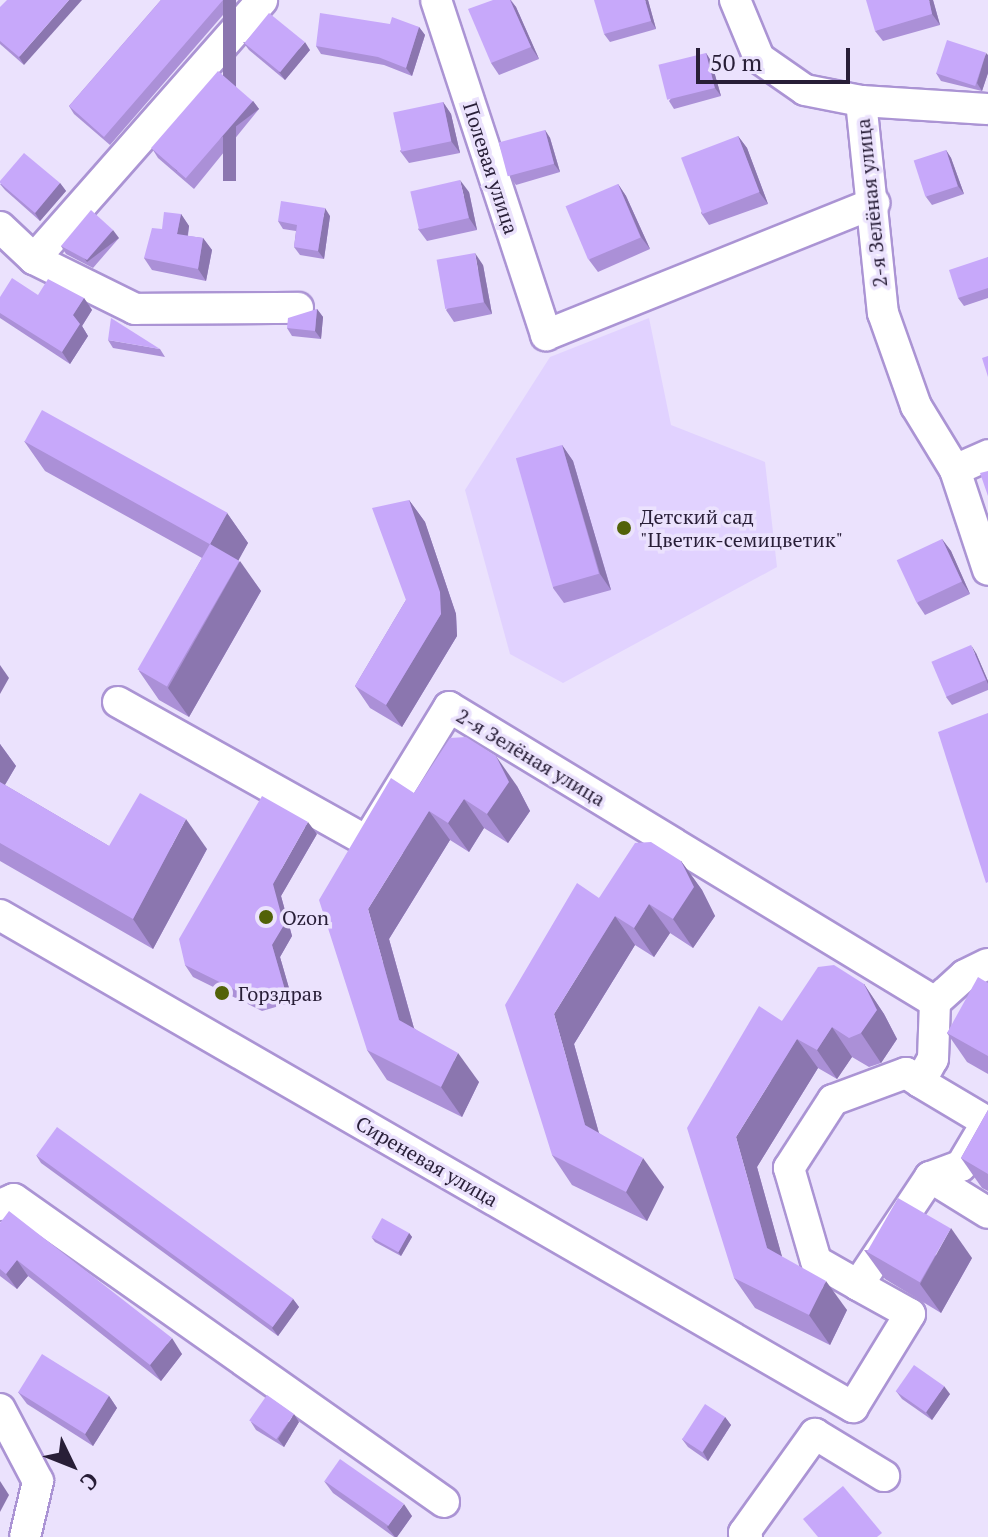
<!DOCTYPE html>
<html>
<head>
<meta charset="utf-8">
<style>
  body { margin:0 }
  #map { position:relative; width:988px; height:1537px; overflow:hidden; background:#ebe2fd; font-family:"PT Serif",serif }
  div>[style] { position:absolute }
  .built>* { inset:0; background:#e1d2ff }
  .roads { filter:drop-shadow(2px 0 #ab94d4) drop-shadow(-2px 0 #ab94d4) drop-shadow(0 2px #ab94d4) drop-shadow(0 -2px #ab94d4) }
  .minor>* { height:30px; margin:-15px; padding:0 15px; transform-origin:15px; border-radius:15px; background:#fff }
  .wall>* { inset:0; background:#ab90d7 }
  .shaded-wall>* { inset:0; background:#8b76af; transform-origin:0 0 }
  .building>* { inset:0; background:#c7a8fa; transform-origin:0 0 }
  .dots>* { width:22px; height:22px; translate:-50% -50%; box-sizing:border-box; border:4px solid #ebe2fd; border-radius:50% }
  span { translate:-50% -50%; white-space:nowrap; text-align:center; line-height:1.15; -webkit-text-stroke:7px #ebe2fd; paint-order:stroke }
  .street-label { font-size:20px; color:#281e37 }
  .poi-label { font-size:20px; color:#281e37 }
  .left { translate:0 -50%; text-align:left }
  .north { position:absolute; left:32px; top:1425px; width:80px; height:80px; -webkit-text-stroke:6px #ebe2fd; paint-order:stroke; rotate:133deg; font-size:22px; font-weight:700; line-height:32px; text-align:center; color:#281e37 }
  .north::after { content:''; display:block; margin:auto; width:28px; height:36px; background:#281e37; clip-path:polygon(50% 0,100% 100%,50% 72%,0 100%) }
  .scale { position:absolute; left:696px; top:48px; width:154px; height:36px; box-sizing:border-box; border:4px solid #281e37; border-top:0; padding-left:10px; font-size:24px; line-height:28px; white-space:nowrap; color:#281e37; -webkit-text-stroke:6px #ebe2fd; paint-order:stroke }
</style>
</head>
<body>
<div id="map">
  <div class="built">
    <div style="clip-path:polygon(649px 318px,671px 425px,765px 462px,777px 567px,563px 683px,510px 654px,465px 490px,550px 357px)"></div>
  </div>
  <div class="roads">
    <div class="minor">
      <div style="left:436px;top:0;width:353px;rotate:71.8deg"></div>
      <div style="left:546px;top:335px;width:354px;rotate:-21.9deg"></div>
      <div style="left:735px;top:0;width:63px;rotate:67.5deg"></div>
      <div style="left:759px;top:58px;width:56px;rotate:34.8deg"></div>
      <div style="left:805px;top:90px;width:57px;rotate:11.1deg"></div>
      <div style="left:861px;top:101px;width:127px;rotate:3.6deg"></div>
      <div style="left:861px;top:101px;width:213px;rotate:84.1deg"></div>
      <div style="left:883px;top:313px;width:99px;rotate:70.5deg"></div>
      <div style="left:916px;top:406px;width:75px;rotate:58.6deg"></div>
      <div style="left:955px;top:470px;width:105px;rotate:71.7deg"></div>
      <div style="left:0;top:227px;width:47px;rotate:43.3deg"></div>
      <div style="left:34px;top:259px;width:113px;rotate:26.3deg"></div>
      <div style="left:135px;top:309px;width:163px;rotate:-0.4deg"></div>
      <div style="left:34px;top:259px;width:345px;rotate:-48.6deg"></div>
      <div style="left:955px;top:470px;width:36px;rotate:-24deg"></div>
      <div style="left:118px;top:702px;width:285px;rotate:29.2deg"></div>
      <div style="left:367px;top:841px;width:157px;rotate:-58.5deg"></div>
      <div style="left:449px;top:707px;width:569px;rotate:31.26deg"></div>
      <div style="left:935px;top:1002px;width:40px;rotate:-42deg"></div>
      <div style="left:965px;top:975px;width:25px;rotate:-26deg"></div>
      <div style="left:0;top:915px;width:985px;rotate:29.98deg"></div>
      <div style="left:853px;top:1407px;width:109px;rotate:-58.5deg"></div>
      <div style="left:910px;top:1314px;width:60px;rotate:-150.9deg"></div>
      <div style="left:858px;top:1285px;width:130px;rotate:-56.3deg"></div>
      <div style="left:930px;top:1177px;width:33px;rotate:-20deg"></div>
      <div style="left:961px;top:1166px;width:51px;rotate:-59.4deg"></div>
      <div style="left:987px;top:1122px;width:78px;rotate:-149.2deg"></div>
      <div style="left:920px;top:1082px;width:26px;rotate:-61deg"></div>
      <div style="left:933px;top:1059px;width:57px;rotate:-88deg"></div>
      <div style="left:930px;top:1177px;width:68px;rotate:31.8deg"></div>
      <div style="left:0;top:1205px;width:15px;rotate:-23deg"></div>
      <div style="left:14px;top:1199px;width:526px;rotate:35.17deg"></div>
      <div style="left:858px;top:1285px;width:48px;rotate:-150.3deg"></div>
      <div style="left:816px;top:1261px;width:97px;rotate:-106.2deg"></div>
      <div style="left:789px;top:1168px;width:81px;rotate:-57.1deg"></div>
      <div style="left:833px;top:1100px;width:78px;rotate:-20.3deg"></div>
      <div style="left:906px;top:1073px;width:17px;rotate:33deg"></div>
      <div style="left:0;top:1409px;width:81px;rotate:62.2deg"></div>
      <div style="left:38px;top:1481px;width:57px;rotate:103.1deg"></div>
      <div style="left:747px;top:1537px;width:5px;rotate:-127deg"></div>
      <div style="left:744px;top:1533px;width:122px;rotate:-54.4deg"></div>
      <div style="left:815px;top:1434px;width:81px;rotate:31.3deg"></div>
    </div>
  </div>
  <div class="wall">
    <div style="clip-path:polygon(161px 0,236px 0,110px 145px,74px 114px,69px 106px)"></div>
    <div style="clip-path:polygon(493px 0,511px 0,516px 7px,539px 59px,499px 75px,491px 63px)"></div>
    <div style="clip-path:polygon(648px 0,656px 29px,610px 42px,604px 34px)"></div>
    <div style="clip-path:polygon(933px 0,940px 25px,883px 41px,875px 31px)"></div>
    <div style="clip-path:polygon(0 7px,24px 65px,0 44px)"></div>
    <div style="clip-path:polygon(390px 24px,419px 27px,425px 35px,412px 76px,384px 65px,321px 54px,316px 46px)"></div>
    <div style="clip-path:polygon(243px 42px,310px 50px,285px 80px,249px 50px)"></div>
    <div style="clip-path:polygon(706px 53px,711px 61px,721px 96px,674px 109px,669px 101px)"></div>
    <div style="clip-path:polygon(988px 55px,988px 73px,982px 91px,941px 81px,936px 73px)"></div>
    <div style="clip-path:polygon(253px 101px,259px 109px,194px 189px,158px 158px,153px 150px)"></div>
    <div style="clip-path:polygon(443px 102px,451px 114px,460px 153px,409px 163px,400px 151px)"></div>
    <div style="clip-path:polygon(545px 130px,550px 138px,560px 172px,516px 185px,510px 177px)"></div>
    <div style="clip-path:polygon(738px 136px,747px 148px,768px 204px,709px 225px,701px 213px)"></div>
    <div style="clip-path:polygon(946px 150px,951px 158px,964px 194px,932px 205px,926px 197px)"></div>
    <div style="clip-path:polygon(60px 183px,66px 191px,40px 221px,5px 190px,0 184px)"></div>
    <div style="clip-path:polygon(618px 184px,626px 196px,650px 249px,598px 272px,589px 260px)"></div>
    <div style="clip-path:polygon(469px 192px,477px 230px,427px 241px,418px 229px)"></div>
    <div style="clip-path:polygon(181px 214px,189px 226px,188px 236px,203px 238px,212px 250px,206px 281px,152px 270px,144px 258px)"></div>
    <div style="clip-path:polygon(330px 216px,324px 259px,300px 255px,294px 247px,296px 231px,283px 229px,278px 221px)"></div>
    <div style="clip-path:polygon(119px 238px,93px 268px,66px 254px,61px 246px)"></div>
    <div style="clip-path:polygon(988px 257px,988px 298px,964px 306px,958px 298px)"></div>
    <div style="clip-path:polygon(483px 265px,492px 314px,454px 322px,446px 310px)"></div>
    <div style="clip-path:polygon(38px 295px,84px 298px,92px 310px,82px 326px,88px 336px,70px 364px,0 318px,0 297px)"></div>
    <div style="clip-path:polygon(317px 309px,323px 317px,321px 339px,292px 336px,287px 328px)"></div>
    <div style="clip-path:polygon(108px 340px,160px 349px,165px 357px,113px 348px)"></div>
    <div style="clip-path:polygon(24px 441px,227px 513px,248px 543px,238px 560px,261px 591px,189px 717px,159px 700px,139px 671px,202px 558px,45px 471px)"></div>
    <div style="clip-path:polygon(562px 445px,573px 461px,611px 590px,564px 603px,553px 588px)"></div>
    <div style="clip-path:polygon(409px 500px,425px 522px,456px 614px,457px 636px,402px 727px,370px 708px,355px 686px,406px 600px)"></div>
    <div style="clip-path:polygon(942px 539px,951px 551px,970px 594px,925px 615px,917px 603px)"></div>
    <div style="clip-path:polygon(976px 653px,988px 681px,988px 690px,952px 705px,946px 697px)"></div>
    <div style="clip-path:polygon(0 744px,16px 766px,5px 785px,109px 846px,207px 849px,153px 949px,0 861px)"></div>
    <div style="clip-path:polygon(517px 786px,530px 811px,508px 843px,484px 828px,469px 852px,450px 840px,389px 939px,414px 1028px,479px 1082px,462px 1117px,387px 1080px,367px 1050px,414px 793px)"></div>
    <div style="clip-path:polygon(317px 834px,281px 896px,292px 936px,280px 957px,293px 1002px,262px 1011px,193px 977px,185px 965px)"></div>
    <div style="clip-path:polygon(681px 861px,702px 890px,715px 916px,693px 948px,670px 933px,654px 957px,635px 945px,574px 1044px,599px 1133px,664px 1187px,647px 1221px,572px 1185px,552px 1155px,599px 898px)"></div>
    <div style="clip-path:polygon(988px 983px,988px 1074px,967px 1062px,947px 1033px)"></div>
    <div style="clip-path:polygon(864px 984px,884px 1014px,897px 1039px,881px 1063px,869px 1067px,852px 1057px,837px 1079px,818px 1068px,757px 1167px,782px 1257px,847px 1310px,830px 1345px,755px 1308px,734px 1278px,782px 1021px)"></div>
    <div style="clip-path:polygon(988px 1110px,988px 1191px,982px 1188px,961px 1158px)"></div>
    <div style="clip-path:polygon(36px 1155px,293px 1299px,299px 1307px,278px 1336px,41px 1163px)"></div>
    <div style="clip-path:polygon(0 1223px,182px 1354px,161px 1381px,28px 1276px,17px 1289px,0 1276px)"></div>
    <div style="clip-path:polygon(409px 1233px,412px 1237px,401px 1256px,375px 1242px,372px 1238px)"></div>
    <div style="clip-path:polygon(864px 1250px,972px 1258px,941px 1313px,885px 1279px)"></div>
    <div style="clip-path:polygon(896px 1391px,950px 1394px,932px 1420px,902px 1399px)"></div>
    <div style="clip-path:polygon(18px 1392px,109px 1396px,117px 1408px,93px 1446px,27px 1404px)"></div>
    <div style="clip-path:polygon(725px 1417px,731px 1425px,708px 1461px,688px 1447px,682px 1439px)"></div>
    <div style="clip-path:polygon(251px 1422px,299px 1422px,284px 1447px,256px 1430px)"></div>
    <div style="clip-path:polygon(324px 1481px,412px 1516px,397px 1537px,394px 1537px,333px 1493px)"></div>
  </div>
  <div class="shaded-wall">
    <div style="clip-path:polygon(69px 0,82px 0,24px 65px,19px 57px)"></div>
    <div style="left:223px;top:0;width:13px;height:181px"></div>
    <div style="clip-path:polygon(510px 0,516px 7px,539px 59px,531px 47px)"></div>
    <div style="clip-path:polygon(645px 0,648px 0,656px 29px,651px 21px)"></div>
    <div style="clip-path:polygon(929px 0,933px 0,940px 25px,932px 14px)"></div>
    <div style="clip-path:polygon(419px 27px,425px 35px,412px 76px,406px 68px)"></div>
    <div style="clip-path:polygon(305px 42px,310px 50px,285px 80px,279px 72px)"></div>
    <div style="clip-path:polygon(706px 53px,711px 61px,721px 96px,715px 88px)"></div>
    <div style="clip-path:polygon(986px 53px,988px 55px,988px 73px,982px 91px,977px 83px)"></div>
    <div style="left:253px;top:101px;width:10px;height:103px;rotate:53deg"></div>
    <div style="clip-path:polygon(443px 102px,451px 114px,460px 153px,451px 141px)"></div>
    <div style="clip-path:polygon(545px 130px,550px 138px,560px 172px,554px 164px)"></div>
    <div style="clip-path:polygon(738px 136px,747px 148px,768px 204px,759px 192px)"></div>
    <div style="clip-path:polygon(946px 150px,951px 158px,964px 194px,958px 186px)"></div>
    <div style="clip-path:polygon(460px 180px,469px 192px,477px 230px,469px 218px)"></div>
    <div style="clip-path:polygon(60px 183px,66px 191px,40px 221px,35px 213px)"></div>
    <div style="clip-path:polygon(618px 184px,626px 196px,650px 249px,641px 237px)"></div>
    <div style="clip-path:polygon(325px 208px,330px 216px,324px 259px,318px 251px)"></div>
    <div style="clip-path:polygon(181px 214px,189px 226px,186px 246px,177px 234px)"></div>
    <div style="left:113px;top:230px;width:10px;height:40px;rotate:53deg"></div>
    <div style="clip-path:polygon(203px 238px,212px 250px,206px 281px,198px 269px)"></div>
    <div style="clip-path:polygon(475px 253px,483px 265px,492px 314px,484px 302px)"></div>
    <div style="clip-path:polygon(84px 298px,92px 310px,82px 326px,88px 336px,70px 364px,62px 352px,73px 315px)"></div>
    <div style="clip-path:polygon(317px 309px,323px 317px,321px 339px,315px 331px)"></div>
    <div style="clip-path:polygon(562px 445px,573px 461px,611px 590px,600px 574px)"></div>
    <div style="clip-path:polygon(409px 500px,425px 522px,456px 614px,457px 636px,402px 727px,386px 705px,441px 614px)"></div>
    <div style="clip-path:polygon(227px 513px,248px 543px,231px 574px,210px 544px)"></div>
    <div style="clip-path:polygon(942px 539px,951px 551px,970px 594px,962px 582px)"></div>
    <div style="clip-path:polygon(240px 561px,261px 591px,189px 717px,168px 688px)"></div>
    <div style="clip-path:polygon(971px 645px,976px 653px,988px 681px,988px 684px)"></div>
    <div style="clip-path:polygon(0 665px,9px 678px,0 694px)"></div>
    <div style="clip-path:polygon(0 744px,16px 766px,0 793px)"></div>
    <div style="clip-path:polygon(496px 756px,517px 786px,530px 811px,508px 843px,487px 814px)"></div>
    <div style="clip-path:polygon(464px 799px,484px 828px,469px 852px,448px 823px)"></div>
    <div style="clip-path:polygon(429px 811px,450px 840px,389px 939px,420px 1050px,399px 1020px,368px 909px)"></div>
    <div style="clip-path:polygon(186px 819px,207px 849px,153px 949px,133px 919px)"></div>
    <div style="clip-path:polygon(308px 822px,317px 834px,281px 896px,292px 936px,280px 957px,293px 1002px,285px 990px,272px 945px,273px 884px)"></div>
    <div style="clip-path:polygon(681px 861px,702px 890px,715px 916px,693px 948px,673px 919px)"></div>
    <div style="clip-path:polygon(649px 904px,670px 933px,654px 957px,634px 928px)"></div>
    <div style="clip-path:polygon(615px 916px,635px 945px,574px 1044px,605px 1155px,585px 1125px,554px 1014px)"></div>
    <div style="clip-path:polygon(864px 984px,884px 1014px,897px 1039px,881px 1063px,861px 1033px)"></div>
    <div style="clip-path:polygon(832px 1027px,852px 1057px,837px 1079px,817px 1050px)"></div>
    <div style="clip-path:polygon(797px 1039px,818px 1068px,757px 1167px,788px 1278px,767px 1248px,736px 1137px)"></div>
    <div style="clip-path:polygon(458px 1053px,479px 1082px,462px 1117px,441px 1087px)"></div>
    <div style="clip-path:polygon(643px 1158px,664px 1187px,647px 1221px,626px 1192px)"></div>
    <div style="clip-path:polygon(951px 1228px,972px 1258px,941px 1313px,920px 1284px)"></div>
    <div style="clip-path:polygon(409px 1233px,412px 1237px,401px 1256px,398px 1252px)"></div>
    <div style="clip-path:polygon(17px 1260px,28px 1276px,17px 1289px,6px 1274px)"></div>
    <div style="clip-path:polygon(826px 1281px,847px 1310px,830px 1345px,809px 1315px)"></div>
    <div style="clip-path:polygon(293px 1299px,299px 1307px,278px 1336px,272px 1328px)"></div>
    <div style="clip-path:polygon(172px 1338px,182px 1354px,161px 1381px,150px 1365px)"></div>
    <div style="clip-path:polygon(944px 1386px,950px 1394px,932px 1420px,926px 1412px)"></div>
    <div style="clip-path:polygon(109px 1396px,117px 1408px,93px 1446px,85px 1434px)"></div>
    <div style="clip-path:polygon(294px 1414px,299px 1422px,284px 1447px,278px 1439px)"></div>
    <div style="clip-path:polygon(725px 1417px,731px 1425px,708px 1461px,703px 1452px)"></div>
    <div style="clip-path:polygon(0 1481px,9px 1495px,0 1512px)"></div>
    <div style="clip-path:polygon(404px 1504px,412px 1516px,397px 1537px,395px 1537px,387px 1527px)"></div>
  </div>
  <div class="building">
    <div style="clip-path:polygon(7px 0,69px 0,19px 57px,0 41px,0 7px)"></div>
    <div style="clip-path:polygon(161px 0,223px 0,104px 137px,69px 106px)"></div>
    <div style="clip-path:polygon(493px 0,510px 0,531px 47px,491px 63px,468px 9px)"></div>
    <div style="clip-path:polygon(594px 0,645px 0,651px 21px,604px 34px)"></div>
    <div style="clip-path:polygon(866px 0,929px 0,932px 14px,875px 31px)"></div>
    <div style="left:269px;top:13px;width:46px;height:39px;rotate:39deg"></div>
    <div style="clip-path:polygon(320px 13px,390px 24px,392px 17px,419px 27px,406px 68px,378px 57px,316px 46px)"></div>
    <div style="left:947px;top:40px;width:41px;height:35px;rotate:18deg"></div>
    <div style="left:706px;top:53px;width:36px;height:49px;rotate:76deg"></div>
    <div style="left:218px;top:71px;width:46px;height:102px;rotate:41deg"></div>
    <div style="left:443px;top:102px;width:40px;height:51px;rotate:78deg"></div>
    <div style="left:545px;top:130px;width:35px;height:48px;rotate:75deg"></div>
    <div style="left:738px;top:136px;width:60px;height:61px;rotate:69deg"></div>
    <div style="left:946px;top:150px;width:38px;height:34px;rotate:72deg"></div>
    <div style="clip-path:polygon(24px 153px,60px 183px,35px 213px,0 183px,0 181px)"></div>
    <div style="left:460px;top:180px;width:39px;height:51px;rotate:77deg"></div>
    <div style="left:618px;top:184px;width:58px;height:57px;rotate:67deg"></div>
    <div style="clip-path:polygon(281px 201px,325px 208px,318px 251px,294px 247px,297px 225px,278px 221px)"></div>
    <div style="clip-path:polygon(91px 210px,113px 230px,87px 260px,61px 246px)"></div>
    <div style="clip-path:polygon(164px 212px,181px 214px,177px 234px,203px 238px,198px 269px,144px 258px,152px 228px,162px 229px)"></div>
    <div style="left:475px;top:253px;width:50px;height:39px;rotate:80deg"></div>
    <div style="clip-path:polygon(988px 257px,988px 288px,958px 298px,949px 270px)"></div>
    <div style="clip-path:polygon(12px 278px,38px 295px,48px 279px,84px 298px,73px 315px,80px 324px,62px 352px,0 313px,0 297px)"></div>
    <div style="clip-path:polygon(317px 309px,315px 331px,287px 328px,288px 318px)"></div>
    <div style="clip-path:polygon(111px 318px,160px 349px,108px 340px)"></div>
    <div style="clip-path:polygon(988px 356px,988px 377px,982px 358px)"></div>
    <div style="left:42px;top:410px;width:212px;height:36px;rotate:29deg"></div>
    <div style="left:562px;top:445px;width:134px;height:48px;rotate:74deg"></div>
    <div style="clip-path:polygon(988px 471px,988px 496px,980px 473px)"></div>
    <div style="clip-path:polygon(409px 500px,440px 592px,441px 614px,386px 705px,355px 686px,406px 600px,372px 508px)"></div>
    <div style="left:942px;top:539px;width:47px;height:50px;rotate:65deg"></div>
    <div style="left:210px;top:544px;width:34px;height:145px;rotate:30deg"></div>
    <div style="left:971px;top:645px;width:38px;height:43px;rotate:67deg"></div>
    <div style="clip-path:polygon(988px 713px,988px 882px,986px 883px,938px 732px)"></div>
    <div style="clip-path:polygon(466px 737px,496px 756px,509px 782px,487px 814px,464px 799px,448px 823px,429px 811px,368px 909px,399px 1020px,458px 1053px,441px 1087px,367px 1050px,319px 900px,391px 778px,414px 793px,450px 738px)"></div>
    <div style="clip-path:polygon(0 782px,109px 846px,140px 793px,186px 819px,133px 919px,0 843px)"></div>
    <div style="clip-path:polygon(262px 796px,308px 822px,273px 884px,284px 925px,272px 945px,285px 990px,254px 999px,185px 965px,179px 939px)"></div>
    <div style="clip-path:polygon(651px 842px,681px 861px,694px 887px,673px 919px,649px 904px,634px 928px,615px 916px,554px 1014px,585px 1125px,643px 1158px,626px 1192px,552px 1155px,505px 1005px,577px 883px,599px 898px,635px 843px)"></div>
    <div style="clip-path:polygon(834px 965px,864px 984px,877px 1010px,861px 1033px,849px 1038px,832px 1027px,817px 1050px,797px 1039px,736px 1137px,767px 1248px,826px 1281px,809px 1315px,734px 1278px,687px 1128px,759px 1006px,782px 1021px,818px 967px)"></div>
    <div style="clip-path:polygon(978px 977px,988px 983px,988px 1056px,947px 1033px)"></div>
    <div style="clip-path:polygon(988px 1110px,988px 1174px,961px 1158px)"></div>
    <div style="left:57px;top:1127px;width:292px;height:35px;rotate:36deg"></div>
    <div style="left:898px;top:1198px;width:61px;height:62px;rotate:30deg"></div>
    <div style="clip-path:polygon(9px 1211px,172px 1338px,150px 1365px,17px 1260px,6px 1274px,0 1269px,0 1223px)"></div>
    <div style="left:382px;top:1218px;width:31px;height:22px;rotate:29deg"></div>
    <div style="left:42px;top:1354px;width:79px;height:45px;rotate:32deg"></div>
    <div style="left:914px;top:1365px;width:37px;height:32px;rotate:35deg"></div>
    <div style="left:267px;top:1395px;width:33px;height:31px;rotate:35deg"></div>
    <div style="left:705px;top:1404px;width:24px;height:42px;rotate:33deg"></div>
    <div style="left:340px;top:1459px;width:78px;height:27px;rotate:35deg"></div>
    <div style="clip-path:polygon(843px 1486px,882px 1533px,877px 1537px,818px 1537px,803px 1519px)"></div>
  </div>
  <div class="dots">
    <div style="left:624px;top:528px;background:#526208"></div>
    <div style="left:266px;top:917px;background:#526208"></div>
    <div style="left:222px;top:993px;background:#526208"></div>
  </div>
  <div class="street-label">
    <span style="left:491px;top:168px;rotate:72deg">Полевая улица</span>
    <span style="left:871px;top:203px;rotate:-96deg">2-я Зелёная улица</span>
    <span style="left:531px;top:757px;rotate:31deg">2-я Зелёная улица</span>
    <span style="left:427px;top:1161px;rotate:30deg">Сиреневая улица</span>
  </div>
  <div class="poi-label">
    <span class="left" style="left:640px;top:528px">Детский сад<br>"Цветик-семицветик"</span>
    <span class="left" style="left:282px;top:917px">Ozon</span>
    <span class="left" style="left:238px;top:993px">Горздрав</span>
  </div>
  <div class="north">С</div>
  <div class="scale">50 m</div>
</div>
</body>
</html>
